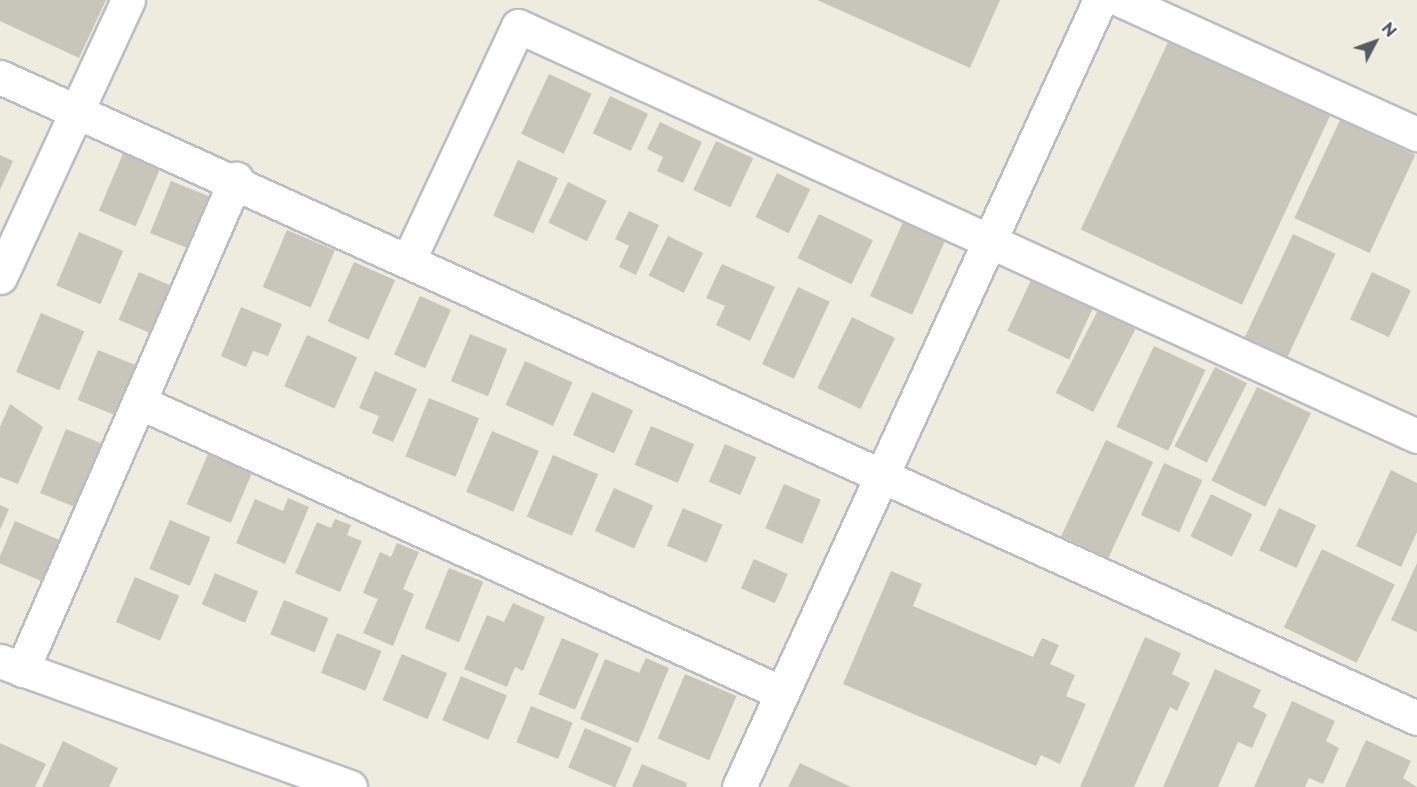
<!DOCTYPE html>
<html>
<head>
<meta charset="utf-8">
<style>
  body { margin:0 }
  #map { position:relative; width:1417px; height:787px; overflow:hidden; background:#edecde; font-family:Montserrat,sans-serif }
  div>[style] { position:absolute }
  .building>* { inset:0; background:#c8c6bb; transform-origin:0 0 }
  .roads { filter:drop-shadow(2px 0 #bcbdc4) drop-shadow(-2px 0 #bcbdc4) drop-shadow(0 2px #bcbdc4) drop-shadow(0 -2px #bcbdc4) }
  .street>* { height:33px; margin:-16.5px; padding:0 16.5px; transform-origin:16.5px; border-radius:16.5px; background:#fff }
  .secondary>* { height:33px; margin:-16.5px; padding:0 16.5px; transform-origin:16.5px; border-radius:16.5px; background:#fff }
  span { translate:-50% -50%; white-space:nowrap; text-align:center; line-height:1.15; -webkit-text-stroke:4.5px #fff; paint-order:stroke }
  .north { position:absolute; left:1345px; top:12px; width:60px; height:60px; -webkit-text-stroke:4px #fff; paint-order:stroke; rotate:49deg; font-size:16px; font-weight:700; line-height:24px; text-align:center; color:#585a61 }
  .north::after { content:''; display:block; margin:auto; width:21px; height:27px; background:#585a61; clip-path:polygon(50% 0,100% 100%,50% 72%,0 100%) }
</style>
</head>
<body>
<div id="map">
  <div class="building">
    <div style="clip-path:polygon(0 0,106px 0,79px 58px,0 21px)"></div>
    <div style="clip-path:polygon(817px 0,1000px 0,970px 68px)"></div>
    <div style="left:1169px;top:40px;width:178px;height:209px;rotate:25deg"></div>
    <div style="left:549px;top:74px;width:47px;height:66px;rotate:25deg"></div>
    <div style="left:610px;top:96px;width:42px;height:41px;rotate:25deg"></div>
    <div style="left:1340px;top:120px;width:83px;height:108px;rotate:25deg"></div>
    <div style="clip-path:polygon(660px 122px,702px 142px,683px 183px,657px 171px,663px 157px,647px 149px)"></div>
    <div style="left:716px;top:141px;width:41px;height:54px;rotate:25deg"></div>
    <div style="left:125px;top:149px;width:40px;height:67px;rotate:23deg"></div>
    <div style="clip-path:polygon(0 155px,13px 161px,0 190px)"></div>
    <div style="left:518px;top:160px;width:44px;height:61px;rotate:24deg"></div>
    <div style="left:777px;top:173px;width:37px;height:49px;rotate:26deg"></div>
    <div style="left:171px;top:181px;width:55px;height:56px;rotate:22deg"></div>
    <div style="left:568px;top:182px;width:43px;height:45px;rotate:26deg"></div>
    <div style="clip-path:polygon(629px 211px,659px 225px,636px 275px,619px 267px,629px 246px,615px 239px)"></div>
    <div style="left:819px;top:214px;width:60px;height:49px;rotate:26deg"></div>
    <div style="left:903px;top:222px;width:46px;height:81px;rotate:24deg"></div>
    <div style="left:287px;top:230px;width:52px;height:62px;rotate:23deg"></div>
    <div style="left:79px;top:232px;width:48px;height:58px;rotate:23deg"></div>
    <div style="left:1293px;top:234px;width:47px;height:115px;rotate:25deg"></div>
    <div style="left:668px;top:236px;width:39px;height:44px;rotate:26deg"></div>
    <div style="left:354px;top:262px;width:45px;height:65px;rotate:24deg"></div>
    <div style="clip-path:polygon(722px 264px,775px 287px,750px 341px,716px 325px,725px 306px,706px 298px)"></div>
    <div style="left:139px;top:272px;width:48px;height:52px;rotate:23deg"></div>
    <div style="left:1372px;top:272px;width:43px;height:52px;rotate:25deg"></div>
    <div style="left:1031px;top:280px;width:68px;height:56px;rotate:25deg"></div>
    <div style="left:798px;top:287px;width:35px;height:85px;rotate:25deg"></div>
    <div style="left:420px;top:296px;width:34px;height:64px;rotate:24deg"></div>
    <div style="clip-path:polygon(241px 307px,282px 324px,268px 356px,253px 351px,246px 367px,221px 356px)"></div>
    <div style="left:1098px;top:310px;width:42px;height:93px;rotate:27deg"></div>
    <div style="left:41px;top:313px;width:47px;height:64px;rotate:23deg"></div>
    <div style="left:852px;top:317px;width:48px;height:79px;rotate:26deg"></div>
    <div style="left:470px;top:334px;width:40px;height:51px;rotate:22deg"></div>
    <div style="left:307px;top:335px;width:55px;height:56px;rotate:24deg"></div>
    <div style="left:1154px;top:346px;width:57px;height:89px;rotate:25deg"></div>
    <div style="left:98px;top:350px;width:55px;height:54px;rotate:22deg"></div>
    <div style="left:525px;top:361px;width:52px;height:48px;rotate:24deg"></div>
    <div style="left:1215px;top:367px;width:36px;height:89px;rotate:27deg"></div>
    <div style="clip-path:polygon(375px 371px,417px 389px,393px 442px,372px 433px,379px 416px,359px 408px)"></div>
    <div style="left:1257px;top:387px;width:60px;height:104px;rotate:26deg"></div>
    <div style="left:592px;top:392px;width:45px;height:47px;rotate:24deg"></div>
    <div style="left:429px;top:398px;width:54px;height:63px;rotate:22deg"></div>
    <div style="clip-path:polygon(10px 404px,43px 427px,18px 484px,0 477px,0 427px)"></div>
    <div style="left:651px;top:426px;width:47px;height:42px;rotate:23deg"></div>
    <div style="left:66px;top:429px;width:51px;height:69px;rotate:22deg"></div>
    <div style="left:492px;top:431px;width:51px;height:66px;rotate:23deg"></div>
    <div style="left:1106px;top:440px;width:52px;height:106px;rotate:25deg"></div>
    <div style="left:725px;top:444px;width:34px;height:41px;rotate:23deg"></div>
    <div style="left:210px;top:449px;width:48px;height:60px;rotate:23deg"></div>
    <div style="left:553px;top:455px;width:49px;height:67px;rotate:23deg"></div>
    <div style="left:1164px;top:463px;width:42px;height:57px;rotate:24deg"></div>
    <div style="clip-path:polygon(1391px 470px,1417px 483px,1417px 532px,1401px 567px,1356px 546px)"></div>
    <div style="left:784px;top:484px;width:40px;height:48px;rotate:23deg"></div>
    <div style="left:614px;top:488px;width:43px;height:47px;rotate:24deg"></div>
    <div style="left:1211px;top:494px;width:46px;height:47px;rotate:26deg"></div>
    <div style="clip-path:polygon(288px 498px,309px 507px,285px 564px,236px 543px,255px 499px,283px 511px)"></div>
    <div style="clip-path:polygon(0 505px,9px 509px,0 530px)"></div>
    <div style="left:683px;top:508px;width:43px;height:41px;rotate:23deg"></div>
    <div style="left:1279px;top:508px;width:41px;height:47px;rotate:25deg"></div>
    <div style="clip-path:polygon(335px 519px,351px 525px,347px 535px,362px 541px,340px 592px,295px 573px,317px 522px,331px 528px)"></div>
    <div style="left:170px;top:520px;width:44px;height:53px;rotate:23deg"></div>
    <div style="left:15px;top:521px;width:56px;height:45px;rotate:23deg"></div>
    <div style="clip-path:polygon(397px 543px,419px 552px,403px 589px,414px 594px,393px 646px,363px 633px,378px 599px,363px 593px,380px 552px,391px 557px)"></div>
    <div style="left:1322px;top:549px;width:81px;height:87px;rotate:26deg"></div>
    <div style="left:754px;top:559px;width:37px;height:32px;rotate:24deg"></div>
    <div style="clip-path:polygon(1417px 563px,1417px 632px,1391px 620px)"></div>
    <div style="left:449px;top:568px;width:37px;height:65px;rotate:22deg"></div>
    <div style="clip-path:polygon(891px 571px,922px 584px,913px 606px,1033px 657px,1042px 638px,1059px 645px,1050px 664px,1075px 675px,1066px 696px,1086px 704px,1060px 764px,1041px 755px,1036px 766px,843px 684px)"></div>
    <div style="left:215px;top:573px;width:47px;height:34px;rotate:23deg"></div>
    <div style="left:135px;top:577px;width:48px;height:49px;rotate:23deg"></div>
    <div style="left:284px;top:600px;width:48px;height:37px;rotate:22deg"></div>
    <div style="clip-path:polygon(513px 603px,545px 617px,523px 671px,515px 667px,507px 687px,464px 669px,487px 615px,504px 622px)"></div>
    <div style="left:337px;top:633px;width:48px;height:43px;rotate:22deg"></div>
    <div style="clip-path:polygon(1145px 637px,1181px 653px,1172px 674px,1190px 683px,1177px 711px,1170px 707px,1134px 787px,1080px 787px)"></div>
    <div style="left:562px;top:638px;width:40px;height:61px;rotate:23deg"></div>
    <div style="left:402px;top:654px;width:49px;height:50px;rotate:23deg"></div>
    <div style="clip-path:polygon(646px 658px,669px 668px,638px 743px,580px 719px,605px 659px,639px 673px)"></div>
    <div style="clip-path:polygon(1215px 669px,1261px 690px,1253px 707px,1267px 714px,1252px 748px,1238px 742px,1218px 787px,1163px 787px)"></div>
    <div style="left:685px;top:674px;width:56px;height:70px;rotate:23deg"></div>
    <div style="left:461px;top:676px;width:50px;height:48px;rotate:23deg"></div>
    <div style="clip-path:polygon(1292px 701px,1335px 721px,1326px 741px,1339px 748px,1323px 784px,1309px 778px,1305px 787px,1254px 787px)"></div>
    <div style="left:531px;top:706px;width:45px;height:39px;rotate:22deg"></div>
    <div style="left:585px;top:728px;width:51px;height:43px;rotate:23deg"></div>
    <div style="clip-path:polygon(1366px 740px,1411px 761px,1403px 778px,1417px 787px,1345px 787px)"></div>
    <div style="clip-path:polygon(63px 741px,118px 768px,109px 787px,42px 787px)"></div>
    <div style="clip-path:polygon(0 743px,46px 764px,35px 787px,0 787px)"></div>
    <div style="clip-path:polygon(800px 763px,851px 787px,788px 787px)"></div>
    <div style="clip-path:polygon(642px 764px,687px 783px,686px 787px,632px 787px)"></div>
  </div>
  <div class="roads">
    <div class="street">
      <div style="left:1121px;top:0;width:325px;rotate:24.4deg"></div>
      <div style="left:0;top:77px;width:1555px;rotate:24.34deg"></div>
      <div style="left:409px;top:259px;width:257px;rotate:-64.9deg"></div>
      <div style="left:518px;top:26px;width:988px;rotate:24.52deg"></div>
      <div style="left:0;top:277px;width:305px;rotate:-65.2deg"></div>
      <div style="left:139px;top:402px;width:706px;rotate:24.35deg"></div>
      <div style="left:22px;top:670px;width:536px;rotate:-66.45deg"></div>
    </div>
    <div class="secondary">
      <div style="left:0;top:661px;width:372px;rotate:19.8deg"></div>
      <div style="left:739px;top:787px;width:866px;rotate:-65.36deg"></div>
    </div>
  </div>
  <div class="north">N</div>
</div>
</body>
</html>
